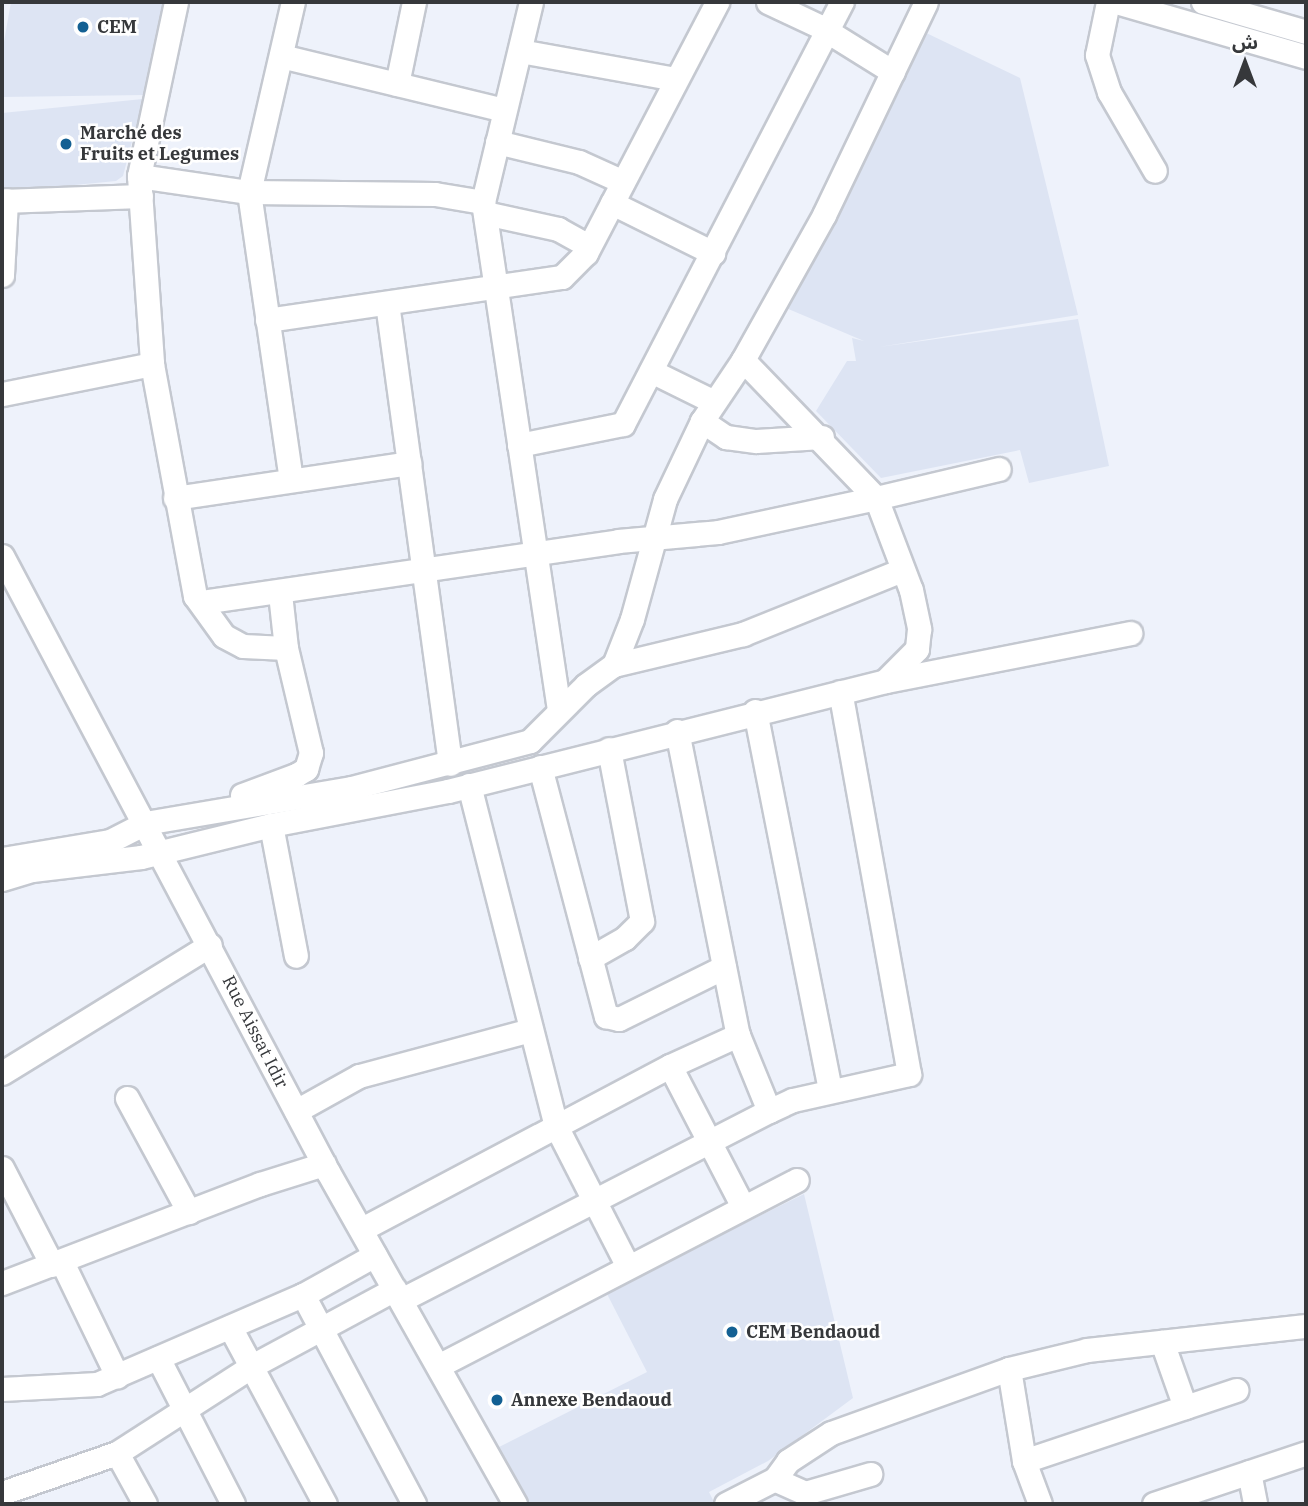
<!DOCTYPE html>
<html>
<head>
<meta charset="utf-8">
<style>
  body { margin:0 }
  #map { position:relative; width:1308px; height:1506px; overflow:hidden; background:#eef2fb; font-family:"IBM Plex Serif","Noto Sans Arabic",serif }
  div>[style] { position:absolute }
  .built>* { inset:0; background:#dde4f3 }
  .roads { filter:drop-shadow(2px 0 #c4c8d0) drop-shadow(-2px 0 #c4c8d0) drop-shadow(0 2px #c4c8d0) drop-shadow(0 -2px #c4c8d0) }
  .minor>* { height:23px; margin:-11.5px; padding:0 11.5px; transform-origin:11.5px; border-radius:11.5px; background:#fff }
  .dots>* { width:19px; height:19px; translate:-50% -50%; box-sizing:border-box; border:4px solid #fff; border-radius:50% }
  span { translate:-50% -50%; white-space:nowrap; text-align:center; line-height:1.15; -webkit-text-stroke:5px #fff; paint-order:stroke }
  .poi-label { font-size:18px; color:#36383b; font-weight:700 }
  .left { translate:0 -50%; text-align:left }
  .street-label { font-size:18px; color:#36383b }
  .frame { position:absolute; inset:0; border:4px solid #36383b; pointer-events:none }
  .north { position:absolute; left:1210px; top:28px; width:70px; height:70px; -webkit-text-stroke:5px #fff; paint-order:stroke; rotate:0deg; font-size:19px; font-weight:700; line-height:28px; text-align:center; color:#36383b }
  .north::after { content:''; display:block; margin:auto; width:24px; height:32px; background:#36383b; clip-path:polygon(50% 0,100% 100%,50% 72%,0 100%) }
</style>
</head>
<body>
<div id="map">
  <div class="built">
    <div style="clip-path:polygon(11px 2px,165px 2px,144px 95px,2px 97px,2px 53px)"></div>
    <div style="clip-path:polygon(920px 30px,1020px 78px,1078px 315px,879px 347px,1078px 319px,1109px 466px,1029px 483px,1020px 450px,881px 478px,816px 411px,847px 361px,856px 361px,852px 338px,864px 341px,786px 308px)"></div>
    <div style="clip-path:polygon(143px 99px,123px 176px,116px 181px,2px 192px,2px 113px)"></div>
    <div style="clip-path:polygon(804px 1194px,853px 1398px,768px 1461px,709px 1492px,714px 1502px,708px 1504px,526px 1504px,495px 1449px,647px 1372px,606px 1292px)"></div>
  </div>
  <div class="roads">
    <div class="minor">
      <div style="left:176px;top:2px;width:178px;rotate:102deg"></div>
      <div style="left:139px;top:176px;width:188px;rotate:86deg"></div>
      <div style="left:152px;top:364px;width:236px;rotate:79.5deg"></div>
      <div style="left:195px;top:596px;width:49px;rotate:54.1deg"></div>
      <div style="left:224px;top:636px;width:21px;rotate:28deg"></div>
      <div style="left:243px;top:646px;width:43px;rotate:2.7deg"></div>
      <div style="left:531px;top:2px;width:206px;rotate:103.5deg"></div>
      <div style="left:483px;top:202px;width:514px;rotate:81.49deg"></div>
      <div style="left:768px;top:2px;width:56px;rotate:25.2deg"></div>
      <div style="left:819px;top:26px;width:87px;rotate:31.9deg"></div>
      <div style="left:926px;top:2px;width:236px;rotate:115.6deg"></div>
      <div style="left:824px;top:215px;width:166px;rotate:119.2deg"></div>
      <div style="left:743px;top:360px;width:192px;rotate:46.1deg"></div>
      <div style="left:876px;top:498px;width:126px;rotate:-13.3deg"></div>
      <div style="left:1108px;top:2px;width:54px;rotate:101.7deg"></div>
      <div style="left:1097px;top:55px;width:39px;rotate:72deg"></div>
      <div style="left:1109px;top:92px;width:91px;rotate:59.8deg"></div>
      <div style="left:1116px;top:2px;width:198px;rotate:16.1deg"></div>
      <div style="left:1203px;top:2px;width:107px;rotate:16.2deg"></div>
      <div style="left:520px;top:51px;width:158px;rotate:10.2deg"></div>
      <div style="left:281px;top:56px;width:229px;rotate:13.6deg"></div>
      <div style="left:397px;top:84px;width:84px;rotate:-78.3deg"></div>
      <div style="left:497px;top:142px;width:84px;rotate:13.7deg"></div>
      <div style="left:579px;top:162px;width:48px;rotate:24.4deg"></div>
      <div style="left:139px;top:176px;width:111px;rotate:8.3deg"></div>
      <div style="left:249px;top:192px;width:186px;rotate:0.6deg"></div>
      <div style="left:435px;top:194px;width:49px;rotate:9.5deg"></div>
      <div style="left:2px;top:201px;width:139px;rotate:-2.1deg"></div>
      <div style="left:612px;top:203px;width:113px;rotate:26.3deg"></div>
      <div style="left:485px;top:213px;width:75px;rotate:12.4deg"></div>
      <div style="left:558px;top:229px;width:35px;rotate:29deg"></div>
      <div style="left:2px;top:275px;width:75px;rotate:-86.9deg"></div>
      <div style="left:387px;top:303px;width:465px;rotate:82.2deg"></div>
      <div style="left:267px;top:320px;width:298px;rotate:-8.3deg"></div>
      <div style="left:562px;top:277px;width:34px;rotate:-45deg"></div>
      <div style="left:586px;top:253px;width:283px;rotate:-62.4deg"></div>
      <div style="left:651px;top:371px;width:70px;rotate:26.2deg"></div>
      <div style="left:2px;top:394px;width:153px;rotate:-11.3deg"></div>
      <div style="left:702px;top:421px;width:29px;rotate:34deg"></div>
      <div style="left:726px;top:437px;width:30px;rotate:8deg"></div>
      <div style="left:756px;top:441px;width:66px;rotate:-3.5deg"></div>
      <div style="left:519px;top:445px;width:106px;rotate:-11.4deg"></div>
      <div style="left:623px;top:424px;width:475px;rotate:-62.6deg"></div>
      <div style="left:291px;top:480px;width:291px;rotate:-98.3deg"></div>
      <div style="left:249px;top:192px;width:195px;rotate:-77deg"></div>
      <div style="left:175px;top:498px;width:237px;rotate:-8.5deg"></div>
      <div style="left:2px;top:556px;width:697px;rotate:62.11deg"></div>
      <div style="left:328px;top:1172px;width:381px;rotate:60.6deg"></div>
      <div style="left:202px;top:602px;width:420px;rotate:-8.3deg"></div>
      <div style="left:618px;top:541px;width:100px;rotate:-5.1deg"></div>
      <div style="left:718px;top:532px;width:162px;rotate:-12.1deg"></div>
      <div style="left:876px;top:498px;width:98px;rotate:69.2deg"></div>
      <div style="left:911px;top:590px;width:40px;rotate:78deg"></div>
      <div style="left:919px;top:629px;width:20px;rotate:96deg"></div>
      <div style="left:917px;top:649px;width:44px;rotate:135deg"></div>
      <div style="left:614px;top:665px;width:133px;rotate:-13.5deg"></div>
      <div style="left:743px;top:634px;width:171px;rotate:-21.9deg"></div>
      <div style="left:755px;top:711px;width:387px;rotate:78.8deg"></div>
      <div style="left:677px;top:731px;width:310px;rotate:78.7deg"></div>
      <div style="left:738px;top:1035px;width:82px;rotate:67.8deg"></div>
      <div style="left:540px;top:767px;width:258px;rotate:75.2deg"></div>
      <div style="left:606px;top:1016px;width:13px;rotate:13deg"></div>
      <div style="left:619px;top:1019px;width:117px;rotate:-26.3deg"></div>
      <div style="left:469px;top:785px;width:352px;rotate:75.7deg"></div>
      <div style="left:556px;top:1126px;width:156px;rotate:62.9deg"></div>
      <div style="left:242px;top:795px;width:58px;rotate:-20.3deg"></div>
      <div style="left:296px;top:775px;width:12px;rotate:-31deg"></div>
      <div style="left:306px;top:769px;width:17px;rotate:-73deg"></div>
      <div style="left:311px;top:753px;width:108px;rotate:-103.4deg"></div>
      <div style="left:286px;top:648px;width:54px;rotate:-96.3deg"></div>
      <div style="left:271px;top:825px;width:133px;rotate:79.2deg"></div>
      <div style="left:2px;top:859px;width:109px;rotate:-9.5deg"></div>
      <div style="left:110px;top:841px;width:39px;rotate:-27deg"></div>
      <div style="left:145px;top:823px;width:209px;rotate:-9.6deg"></div>
      <div style="left:351px;top:788px;width:185px;rotate:-14.7deg"></div>
      <div style="left:530px;top:741px;width:79px;rotate:-45deg"></div>
      <div style="left:586px;top:685px;width:34px;rotate:-36deg"></div>
      <div style="left:614px;top:665px;width:49px;rotate:-68.6deg"></div>
      <div style="left:632px;top:619px;width:124px;rotate:-74.6deg"></div>
      <div style="left:665px;top:499px;width:86px;rotate:-64.6deg"></div>
      <div style="left:702px;top:421px;width:73px;rotate:-56.1deg"></div>
      <div style="left:2px;top:879px;width:31px;rotate:-17deg"></div>
      <div style="left:32px;top:870px;width:110px;rotate:-6.8deg"></div>
      <div style="left:141px;top:857px;width:134px;rotate:-13.8deg"></div>
      <div style="left:271px;top:825px;width:180px;rotate:-10.9deg"></div>
      <div style="left:448px;top:791px;width:452px;rotate:-14.1deg"></div>
      <div style="left:886px;top:681px;width:249px;rotate:-11.1deg"></div>
      <div style="left:590px;top:958px;width:40px;rotate:-29.7deg"></div>
      <div style="left:625px;top:938px;width:24px;rotate:-45deg"></div>
      <div style="left:642px;top:921px;width:175px;rotate:-100.9deg"></div>
      <div style="left:670px;top:1066px;width:159px;rotate:62.6deg"></div>
      <div style="left:2px;top:1073px;width:244px;rotate:-31.6deg"></div>
      <div style="left:127px;top:1098px;width:130px;rotate:61.5deg"></div>
      <div style="left:296px;top:1111px;width:72px;rotate:-29.1deg"></div>
      <div style="left:359px;top:1076px;width:178px;rotate:-15deg"></div>
      <div style="left:2px;top:1168px;width:109px;rotate:62.7deg"></div>
      <div style="left:362px;top:1229px;width:348px;rotate:-27.9deg"></div>
      <div style="left:670px;top:1066px;width:75px;rotate:-24.5deg"></div>
      <div style="left:62px;top:1262px;width:127px;rotate:64.2deg"></div>
      <div style="left:2px;top:1283px;width:276px;rotate:-21deg"></div>
      <div style="left:260px;top:1184px;width:67px;rotate:-17.4deg"></div>
      <div style="left:303px;top:1295px;width:237px;rotate:62deg"></div>
      <div style="left:401px;top:1300px;width:414px;rotate:-27.2deg"></div>
      <div style="left:769px;top:1111px;width:26px;rotate:-25deg"></div>
      <div style="left:793px;top:1100px;width:119px;rotate:-12.6deg"></div>
      <div style="left:909px;top:1074px;width:388px;rotate:-100.2deg"></div>
      <div style="left:230px;top:1327px;width:201px;rotate:61.8deg"></div>
      <div style="left:1162px;top:1342px;width:69px;rotate:70.5deg"></div>
      <div style="left:158px;top:1358px;width:164px;rotate:62.8deg"></div>
      <div style="left:438px;top:1366px;width:404px;rotate:-27.4deg"></div>
      <div style="left:1009px;top:1369px;width:93px;rotate:80.7deg"></div>
      <div style="left:1024px;top:1461px;width:46px;rotate:69.6deg"></div>
      <div style="left:2px;top:1389px;width:95px;rotate:-3deg"></div>
      <div style="left:97px;top:1384px;width:224px;rotate:-23.4deg"></div>
      <div style="left:303px;top:1295px;width:82px;rotate:-29.1deg"></div>
      <div style="left:117px;top:1453px;width:58px;rotate:61.2deg"></div>
      <div style="left:1024px;top:1461px;width:224px;rotate:-18.5deg"></div>
      <div style="left:1249px;top:1472px;width:33px;rotate:79deg"></div>
      <div style="left:776px;top:1480px;width:32px;rotate:24deg"></div>
      <div style="left:805px;top:1493px;width:68px;rotate:-16.3deg"></div>
      <div style="left:2px;top:1493px;width:122px;rotate:-19.2deg"></div>
      <div style="left:117px;top:1453px;width:161px;rotate:-32.8deg"></div>
      <div style="left:252px;top:1366px;width:162px;rotate:-28.3deg"></div>
      <div style="left:726px;top:1504px;width:55px;rotate:-27deg"></div>
      <div style="left:775px;top:1479px;width:22px;rotate:-54deg"></div>
      <div style="left:788px;top:1461px;width:51px;rotate:-33.1deg"></div>
      <div style="left:831px;top:1433px;width:189px;rotate:-19.8deg"></div>
      <div style="left:1009px;top:1369px;width:80px;rotate:-13.7deg"></div>
      <div style="left:1087px;top:1350px;width:220px;rotate:-6.3deg"></div>
      <div style="left:1154px;top:1504px;width:160px;rotate:-18.5deg"></div>
    </div>
  </div>
  <div class="dots">
    <div style="left:83px;top:27px;background:#136093"></div>
    <div style="left:66px;top:144px;background:#136093"></div>
    <div style="left:732px;top:1332px;background:#136093"></div>
    <div style="left:497px;top:1400px;background:#136093"></div>
  </div>
  <div class="poi-label">
    <span class="left" style="left:97px;top:27px">CEM</span>
    <span class="left" style="left:80px;top:144px">Marché des<br>Fruits et Legumes</span>
    <span class="left" style="left:746px;top:1332px">CEM Bendaoud</span>
    <span class="left" style="left:511px;top:1400px">Annexe Bendaoud</span>
  </div>
  <div class="street-label">
    <span style="left:255px;top:1032px;rotate:63deg">Rue Aissat Idir</span>
  </div>
  <div class="frame"></div>
  <div class="north">ش</div>
</div>
</body>
</html>
